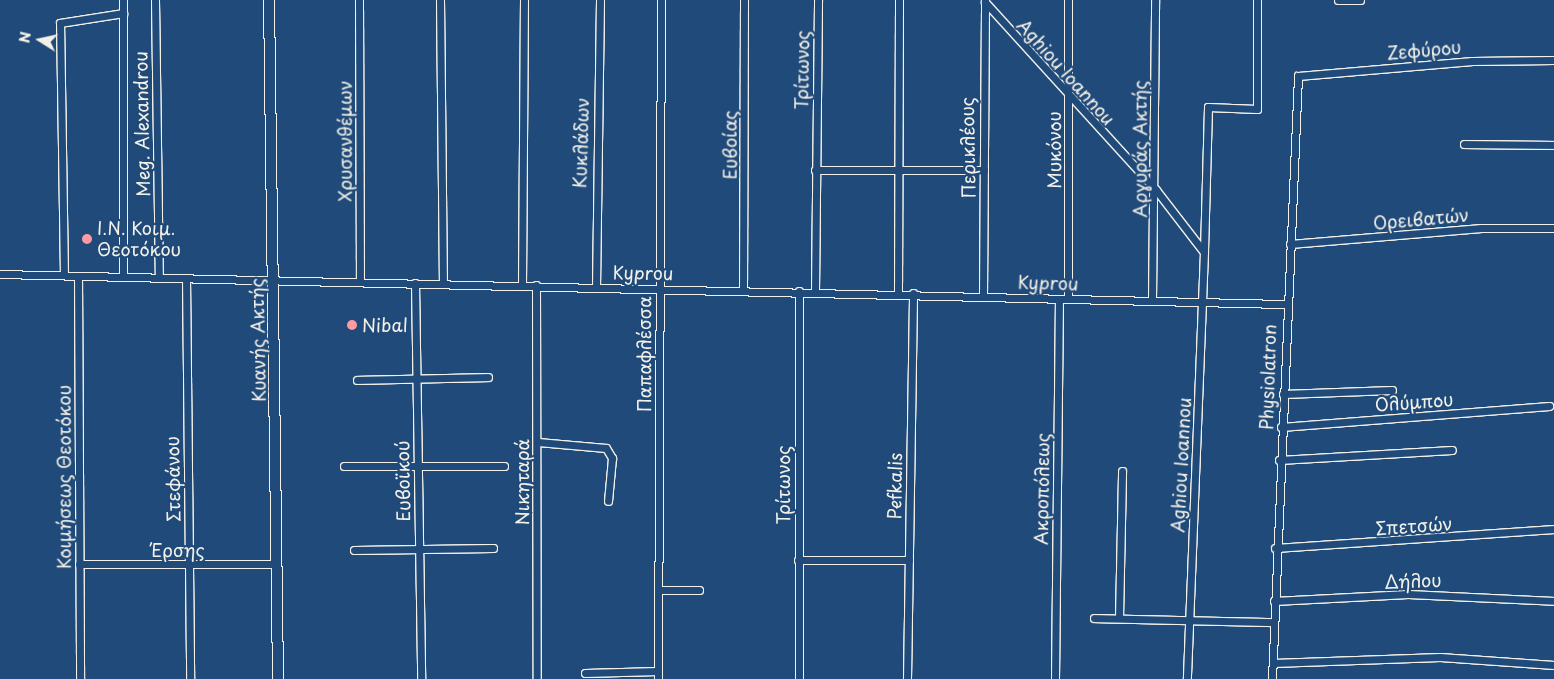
<!DOCTYPE html>
<html>
<head>
<meta charset="utf-8">
<style>
  body { margin:0 }
  #map { position:relative; width:1554px; height:679px; overflow:hidden; background:#1f4a7a; font-family:"Playpen Sans",sans-serif }
  div>[style] { position:absolute }
  .roads { filter:drop-shadow(1px 0 #f4f1e8) drop-shadow(-1px 0 #f4f1e8) drop-shadow(0 1px #f4f1e8) drop-shadow(0 -1px #f4f1e8) }
  .street>* { height:7px; margin:-3.5px; padding:0 3.5px; transform-origin:3.5px; border-radius:3.5px; background:#1f4a7a }
  .secondary>* { height:10px; margin:-5px; padding:0 5px; transform-origin:5px; border-radius:5px; background:#1f4a7a }
  .dots>* { width:14px; height:14px; translate:-50% -50%; box-sizing:border-box; border:2px solid #1f4a7a; border-radius:50% }
  span { translate:-50% -50%; white-space:nowrap; text-align:center; line-height:1.15; -webkit-text-stroke:4.5px #1f4a7a; paint-order:stroke }
  .street-label { font-size:18px; color:#f4f1e8 }
  .poi-label { font-size:18px; color:#f4f1e8 }
  .left { translate:0 -50%; text-align:left }
  .north { position:absolute; left:15px; top:15px; width:50px; height:50px; -webkit-text-stroke:4px #1f4a7a; paint-order:stroke; rotate:280deg; font-size:14px; font-weight:700; line-height:20px; text-align:center; color:#f4f1e8 }
  .north::after { content:''; display:block; margin:auto; width:18px; height:22px; background:#f4f1e8; clip-path:polygon(50% 0,100% 100%,50% 72%,0 100%) }
</style>
</head>
<body>
<div id="map">
  <div class="roads">
    <div class="street">
      <div style="left:123px;top:0;width:277px;rotate:90deg"></div>
      <div style="left:155px;top:0;width:277px;rotate:89.2deg"></div>
      <div style="left:359px;top:0;width:281px;rotate:89.8deg"></div>
      <div style="left:440px;top:0;width:283px;rotate:89.4deg"></div>
      <div style="left:1338px;top:0;width:22px"></div>
      <div style="left:985px;top:2px;width:254px;rotate:47.7deg"></div>
      <div style="left:1156px;top:190px;width:78px;rotate:52.3deg"></div>
      <div style="left:1204px;top:252px;width:427px;rotate:92.3deg"></div>
      <div style="left:1464px;top:144px;width:90px;rotate:0.6deg"></div>
      <div style="left:815px;top:170px;width:169px"></div>
      <div style="left:1290px;top:244px;width:192px;rotate:-4.8deg"></div>
      <div style="left:1481px;top:228px;width:73px"></div>
      <div style="left:1204px;top:251px;width:144px;rotate:-88.4deg"></div>
      <div style="left:1208px;top:107px;width:49px;rotate:2.3deg"></div>
      <div style="left:1257px;top:109px;width:109px;rotate:-90deg"></div>
      <div style="left:0;top:274px;width:1285px;rotate:1.34deg"></div>
      <div style="left:64px;top:275px;width:252px;rotate:-90.9deg"></div>
      <div style="left:60px;top:23px;width:64px;rotate:-9deg"></div>
      <div style="left:78px;top:276px;width:403px;rotate:89.7deg"></div>
      <div style="left:186px;top:278px;width:401px;rotate:89.4deg"></div>
      <div style="left:415px;top:283px;width:396px;rotate:89.1deg"></div>
      <div style="left:522px;top:285px;width:285px;rotate:-89.6deg"></div>
      <div style="left:536px;top:285px;width:394px;rotate:89.9deg"></div>
      <div style="left:596px;top:287px;width:287px;rotate:-89.2deg"></div>
      <div style="left:743px;top:290px;width:290px;rotate:-89.8deg"></div>
      <div style="left:799px;top:291px;width:388px;rotate:90deg"></div>
      <div style="left:815px;top:291px;width:291px;rotate:-89.4deg"></div>
      <div style="left:898px;top:293px;width:293px;rotate:-89.8deg"></div>
      <div style="left:983px;top:295px;width:295px;rotate:-89.6deg"></div>
      <div style="left:1068px;top:299px;width:299px;rotate:-90deg"></div>
      <div style="left:1152px;top:299px;width:299px;rotate:-89.4deg"></div>
      <div style="left:357px;top:380px;width:131px;rotate:-1.3deg"></div>
      <div style="left:1283px;top:394px;width:109px;rotate:-2.1deg"></div>
      <div style="left:1281px;top:427px;width:269px;rotate:-4.5deg"></div>
      <div style="left:538px;top:442px;width:68px;rotate:5deg"></div>
      <div style="left:606px;top:448px;width:12px;rotate:59deg"></div>
      <div style="left:612px;top:458px;width:43px;rotate:95.3deg"></div>
      <div style="left:1279px;top:460px;width:173px;rotate:-3.3deg"></div>
      <div style="left:344px;top:466px;width:160px"></div>
      <div style="left:1275px;top:548px;width:280px;rotate:-3.9deg"></div>
      <div style="left:354px;top:550px;width:139px;rotate:-0.8deg"></div>
      <div style="left:798px;top:560px;width:111px"></div>
      <div style="left:79px;top:564px;width:198px"></div>
      <div style="left:659px;top:590px;width:40px"></div>
      <div style="left:1274px;top:601px;width:134px;rotate:-3deg"></div>
      <div style="left:1408px;top:594px;width:146px;rotate:2.7deg"></div>
      <div style="left:1094px;top:618px;width:180px;rotate:1.3deg"></div>
      <div style="left:1119px;top:618px;width:147px;rotate:-88.8deg"></div>
      <div style="left:1273px;top:663px;width:167px;rotate:-2.1deg"></div>
      <div style="left:1440px;top:657px;width:114px;rotate:4deg"></div>
      <div style="left:585px;top:673px;width:73px;rotate:-1.6deg"></div>
      <div style="left:658px;top:679px;width:679px;rotate:-89.75deg"></div>
      <div style="left:907px;top:679px;width:386px;rotate:-89.1deg"></div>
      <div style="left:1055px;top:679px;width:380px;rotate:-89.4deg"></div>
      <div style="left:1272px;top:679px;width:604px;rotate:-87.53deg"></div>
      <div style="left:1298px;top:76px;width:175px;rotate:-4.9deg"></div>
      <div style="left:1472px;top:61px;width:82px;rotate:-0.7deg"></div>
    </div>
    <div class="secondary">
      <div style="left:269px;top:0;width:679px;rotate:89.24deg"></div>
    </div>
  </div>
  <div class="dots">
    <div style="left:87px;top:239px;background:#ff9aa2"></div>
    <div style="left:352px;top:325px;background:#ff9aa2"></div>
  </div>
  <div class="street-label">
    <span style="left:1424px;top:50px;rotate:-5deg">Ζεφύρου</span>
    <span style="left:802px;top:70px;rotate:-89deg">Τρίτωνος</span>
    <span style="left:1066px;top:72px;rotate:48deg">Aghiou Ioannou</span>
    <span style="left:142px;top:124px;rotate:-91deg">Meg. Alexandrou</span>
    <span style="left:345px;top:141px;rotate:-90deg">Χρυσανθέμων</span>
    <span style="left:581px;top:143px;rotate:-88deg">Κυκλάδων</span>
    <span style="left:730px;top:145px;rotate:-90deg">Ευβοίας</span>
    <span style="left:968px;top:148px;rotate:-91deg">Περικλέους</span>
    <span style="left:1140px;top:149px;rotate:-90deg">Αργυράς Ακτής</span>
    <span style="left:1054px;top:150px;rotate:-90deg">Μυκόνου</span>
    <span style="left:1421px;top:219px;rotate:-5deg">Ορειβατών</span>
    <span style="left:643px;top:273px;rotate:1deg">Kyprou</span>
    <span style="left:1048px;top:283px;rotate:2deg">Kyprou</span>
    <span style="left:258px;top:340px;rotate:-91deg">Κυανής Ακτής</span>
    <span style="left:644px;top:354px;rotate:-90deg">Παπαφλέσσα</span>
    <span style="left:1268px;top:377px;rotate:-88deg">Physiolatron</span>
    <span style="left:1414px;top:402px;rotate:-4deg">Ολύμπου</span>
    <span style="left:1181px;top:465px;rotate:-87deg">Aghiou Ioannou</span>
    <span style="left:64px;top:477px;rotate:-90deg">Κοιμήσεως Θεοτόκου</span>
    <span style="left:173px;top:479px;rotate:-91deg">Στεφάνου</span>
    <span style="left:403px;top:481px;rotate:-91deg">Ευβοϊκού</span>
    <span style="left:522px;top:482px;rotate:-90deg">Νικηταρά</span>
    <span style="left:783px;top:485px;rotate:-90deg">Τρίτωνος</span>
    <span style="left:895px;top:486px;rotate:-89deg">Pefkalis</span>
    <span style="left:1042px;top:489px;rotate:-89deg">Ακροπόλεως</span>
    <span style="left:1414px;top:526px;rotate:-4deg">Σπετσών</span>
    <span style="left:178px;top:550px">Έρσης</span>
    <span style="left:1413px;top:581px;rotate:-2deg">Δήλου</span>
  </div>
  <div class="poi-label">
    <span class="left" style="left:97px;top:239px">Ι.Ν. Κοιμ.<br>Θεοτόκου</span>
    <span class="left" style="left:362px;top:325px">Nibal</span>
  </div>
  <div class="north">N</div>
</div>
</body>
</html>
